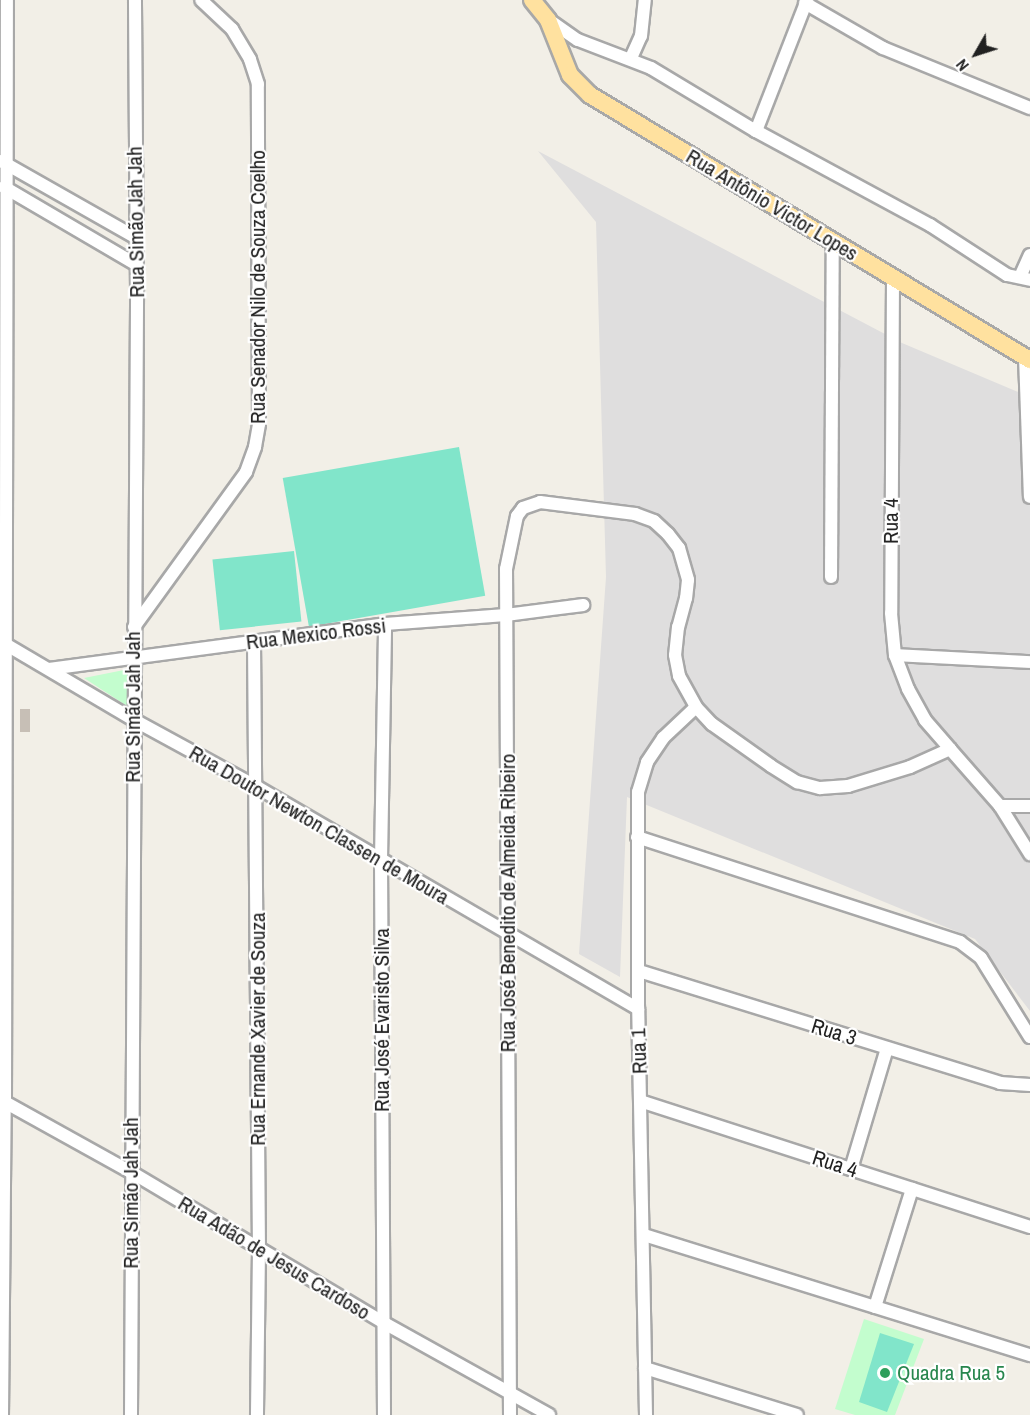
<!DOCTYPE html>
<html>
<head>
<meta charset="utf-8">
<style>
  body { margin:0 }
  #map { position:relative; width:1030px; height:1415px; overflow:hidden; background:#f2efe7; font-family:"Archivo Narrow",sans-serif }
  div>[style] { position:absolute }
  .residential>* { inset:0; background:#dfdede }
  .park>* { inset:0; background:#c3fdce }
  .pitch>* { inset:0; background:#81e5ca; transform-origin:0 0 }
  .building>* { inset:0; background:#c7bfb6; transform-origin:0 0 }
  .roads { filter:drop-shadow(2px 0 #a8a8a8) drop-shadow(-2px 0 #a8a8a8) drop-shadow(0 2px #a8a8a8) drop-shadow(0 -2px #a8a8a8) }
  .minor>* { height:12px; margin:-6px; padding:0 6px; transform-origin:6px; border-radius:6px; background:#fff }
  .major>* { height:16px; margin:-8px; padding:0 8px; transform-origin:8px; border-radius:8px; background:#ffe19f }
  .dots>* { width:16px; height:16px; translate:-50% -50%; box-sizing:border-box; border:3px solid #fff; border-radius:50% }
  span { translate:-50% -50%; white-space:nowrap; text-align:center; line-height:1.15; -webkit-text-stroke:4.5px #fff; paint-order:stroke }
  .street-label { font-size:21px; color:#212121 }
  .leisure-label { font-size:21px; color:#27864d }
  .left { translate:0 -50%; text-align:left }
  .north { position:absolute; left:946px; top:24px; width:60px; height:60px; -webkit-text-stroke:4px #fff; paint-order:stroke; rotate:231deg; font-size:16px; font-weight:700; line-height:24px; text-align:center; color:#212121 }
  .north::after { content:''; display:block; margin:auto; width:21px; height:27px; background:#212121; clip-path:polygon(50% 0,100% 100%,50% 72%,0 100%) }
</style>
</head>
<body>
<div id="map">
  <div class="residential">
    <div style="clip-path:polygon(538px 151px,902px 343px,1030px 397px,1030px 1011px,975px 939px,627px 797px,620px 977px,579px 954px,606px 577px,596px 222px)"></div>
  </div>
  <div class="park">
    <div style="clip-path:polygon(129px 669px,127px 706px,84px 678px)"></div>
    <div style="clip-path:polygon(864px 1319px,924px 1339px,895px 1415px,855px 1415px,835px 1409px)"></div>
  </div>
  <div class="pitch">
    <div style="left:459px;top:447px;width:151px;height:179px;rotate:80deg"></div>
    <div style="left:294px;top:551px;width:71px;height:82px;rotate:84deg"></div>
    <div style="clip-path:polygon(880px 1333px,914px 1344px,887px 1412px,859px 1402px)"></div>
  </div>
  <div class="building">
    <div style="left:20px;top:709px;width:10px;height:23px"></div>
  </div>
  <div class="roads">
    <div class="minor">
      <div style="left:805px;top:3px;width:90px;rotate:30deg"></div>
      <div style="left:883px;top:48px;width:159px;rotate:22.2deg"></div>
      <div style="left:549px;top:20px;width:35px;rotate:35deg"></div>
      <div style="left:578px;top:40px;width:78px;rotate:21deg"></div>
      <div style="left:651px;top:68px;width:122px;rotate:31deg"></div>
      <div style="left:756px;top:131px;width:198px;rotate:28.4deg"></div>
      <div style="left:930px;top:225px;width:92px;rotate:33deg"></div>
      <div style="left:1007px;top:275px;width:24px;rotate:12deg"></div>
      <div style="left:631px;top:58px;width:24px;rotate:-66deg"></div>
      <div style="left:641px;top:36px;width:36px;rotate:-84deg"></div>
      <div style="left:756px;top:131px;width:141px;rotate:-68.7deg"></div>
      <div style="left:1px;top:161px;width:154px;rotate:29.6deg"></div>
      <div style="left:4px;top:187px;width:154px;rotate:30.4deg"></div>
      <div style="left:1020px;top:277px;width:24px;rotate:-66deg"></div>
      <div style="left:893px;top:278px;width:335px;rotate:90.3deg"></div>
      <div style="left:891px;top:613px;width:42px;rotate:84.6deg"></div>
      <div style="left:895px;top:655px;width:36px;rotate:69deg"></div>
      <div style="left:908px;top:689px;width:35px;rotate:61deg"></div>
      <div style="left:925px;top:720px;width:38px;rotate:49deg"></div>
      <div style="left:1025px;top:356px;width:141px;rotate:88deg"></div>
      <div style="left:831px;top:577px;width:337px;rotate:-89.7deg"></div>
      <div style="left:134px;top:627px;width:191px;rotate:-54.1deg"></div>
      <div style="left:246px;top:472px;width:27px;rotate:-70deg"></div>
      <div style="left:255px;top:447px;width:23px;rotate:-80deg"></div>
      <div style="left:259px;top:424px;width:340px;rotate:-90.2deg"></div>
      <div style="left:258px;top:84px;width:26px;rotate:-108deg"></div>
      <div style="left:250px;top:59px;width:35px;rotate:-121deg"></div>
      <div style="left:232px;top:29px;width:42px;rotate:-136.9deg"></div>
      <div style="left:0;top:641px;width:156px;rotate:30.5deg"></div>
      <div style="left:134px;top:720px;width:140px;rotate:28.6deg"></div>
      <div style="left:257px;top:787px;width:441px;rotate:30.2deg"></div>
      <div style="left:254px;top:642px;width:607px;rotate:89.53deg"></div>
      <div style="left:259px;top:1249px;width:166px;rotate:90.7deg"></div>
      <div style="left:895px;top:655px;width:135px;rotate:3deg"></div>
      <div style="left:49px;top:669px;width:339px;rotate:-7.6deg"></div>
      <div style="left:385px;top:624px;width:121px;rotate:-4.3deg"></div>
      <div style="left:506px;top:615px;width:78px;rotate:-7.4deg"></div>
      <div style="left:1000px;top:806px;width:30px"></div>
      <div style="left:637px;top:837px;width:340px;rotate:18deg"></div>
      <div style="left:960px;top:942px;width:26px;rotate:37deg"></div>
      <div style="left:981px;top:958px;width:93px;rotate:58.2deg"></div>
      <div style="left:639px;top:971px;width:378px;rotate:17.2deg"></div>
      <div style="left:1000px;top:1083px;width:30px;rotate:4deg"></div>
      <div style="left:1px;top:1100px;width:149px;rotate:29deg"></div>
      <div style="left:131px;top:1172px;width:295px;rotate:30.8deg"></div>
      <div style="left:384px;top:1323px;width:189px;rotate:29.1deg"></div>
      <div style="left:640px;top:1101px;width:410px;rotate:17.9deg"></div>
      <div style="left:851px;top:1169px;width:126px;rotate:-73.4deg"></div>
      <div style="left:644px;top:1235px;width:404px;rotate:17.3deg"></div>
      <div style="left:875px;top:1307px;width:124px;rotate:-72.6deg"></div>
      <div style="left:645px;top:1368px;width:159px;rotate:17.2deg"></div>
      <div style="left:2px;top:1415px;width:313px;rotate:-89.5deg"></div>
      <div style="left:5px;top:1102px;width:1102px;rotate:-89.9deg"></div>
      <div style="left:131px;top:1415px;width:1125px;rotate:-89.69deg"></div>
      <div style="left:137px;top:290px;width:290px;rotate:-90.4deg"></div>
      <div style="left:384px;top:1415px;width:555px;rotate:-90.31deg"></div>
      <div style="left:381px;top:860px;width:236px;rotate:-89deg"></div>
      <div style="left:510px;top:1415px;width:846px;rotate:-90.27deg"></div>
      <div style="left:506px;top:569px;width:54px;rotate:-78.3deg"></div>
      <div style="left:517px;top:516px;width:10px;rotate:-53deg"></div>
      <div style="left:523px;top:508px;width:18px;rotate:-19deg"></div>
      <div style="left:540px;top:502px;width:96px;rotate:7.2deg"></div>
      <div style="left:635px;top:514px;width:20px;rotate:20deg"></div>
      <div style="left:654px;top:521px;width:19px;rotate:43deg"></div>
      <div style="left:668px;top:534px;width:18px;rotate:52deg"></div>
      <div style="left:679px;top:548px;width:33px;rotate:74deg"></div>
      <div style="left:688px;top:580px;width:18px;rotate:96deg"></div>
      <div style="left:686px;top:598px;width:30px;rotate:105deg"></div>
      <div style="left:678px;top:627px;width:28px;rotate:96deg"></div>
      <div style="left:675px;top:655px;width:21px;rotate:79deg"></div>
      <div style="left:679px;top:676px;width:35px;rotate:61deg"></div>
      <div style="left:696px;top:707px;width:23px;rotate:47deg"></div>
      <div style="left:712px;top:724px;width:72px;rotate:35.4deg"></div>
      <div style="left:771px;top:766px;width:31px;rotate:32deg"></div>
      <div style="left:797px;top:782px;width:24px;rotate:15deg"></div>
      <div style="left:820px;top:788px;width:28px;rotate:-4deg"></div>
      <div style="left:848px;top:786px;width:65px;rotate:-17deg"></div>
      <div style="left:910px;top:767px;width:44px;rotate:-24.2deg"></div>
      <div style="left:950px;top:749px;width:76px;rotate:48.7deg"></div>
      <div style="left:1000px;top:806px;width:57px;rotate:58deg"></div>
      <div style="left:646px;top:1415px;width:406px;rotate:-91.1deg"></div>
      <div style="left:638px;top:1009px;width:217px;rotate:-90deg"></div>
      <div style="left:638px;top:792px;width:31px;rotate:-73deg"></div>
      <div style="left:647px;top:762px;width:29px;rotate:-56deg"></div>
      <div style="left:663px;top:738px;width:45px;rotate:-43.2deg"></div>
    </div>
    <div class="major">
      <div style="left:532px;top:0;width:26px;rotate:51deg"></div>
      <div style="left:548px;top:20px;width:59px;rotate:68.2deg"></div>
      <div style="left:570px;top:75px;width:28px;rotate:45deg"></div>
      <div style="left:590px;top:95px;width:514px;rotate:31.06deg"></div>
    </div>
  </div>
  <div class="dots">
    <div style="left:885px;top:1373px;background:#2e9e5b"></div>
  </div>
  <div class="street-label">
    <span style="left:772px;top:205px;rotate:31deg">Rua Antônio Victor Lopes</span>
    <span style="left:136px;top:222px;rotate:-91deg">Rua Simão Jah Jah</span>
    <span style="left:258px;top:287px;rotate:-90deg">Rua Senador Nilo de Souza Coelho</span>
    <span style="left:891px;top:521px;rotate:-90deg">Rua 4</span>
    <span style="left:316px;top:634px;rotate:-7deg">Rua Mexico Rossi</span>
    <span style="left:133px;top:707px;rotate:-90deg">Rua Simão Jah Jah</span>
    <span style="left:319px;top:825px;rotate:30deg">Rua Doutor Newton Classen de Moura</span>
    <span style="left:508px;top:903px;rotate:-90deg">Rua José Benedito de Almeida Ribeiro</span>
    <span style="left:382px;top:1020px;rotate:-90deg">Rua José Evaristo Silva</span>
    <span style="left:258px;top:1029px;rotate:-90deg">Rua Ernande Xavier de Souza</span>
    <span style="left:834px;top:1032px;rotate:17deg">Rua 3</span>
    <span style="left:639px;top:1051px;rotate:-92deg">Rua 1</span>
    <span style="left:835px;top:1164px;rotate:18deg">Rua 4</span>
    <span style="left:131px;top:1193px;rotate:-90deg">Rua Simão Jah Jah</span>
    <span style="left:274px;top:1258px;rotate:31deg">Rua Adão de Jesus Cardoso</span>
  </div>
  <div class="leisure-label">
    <span class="left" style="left:897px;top:1373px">Quadra Rua 5</span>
  </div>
  <div class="north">N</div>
</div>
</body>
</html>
